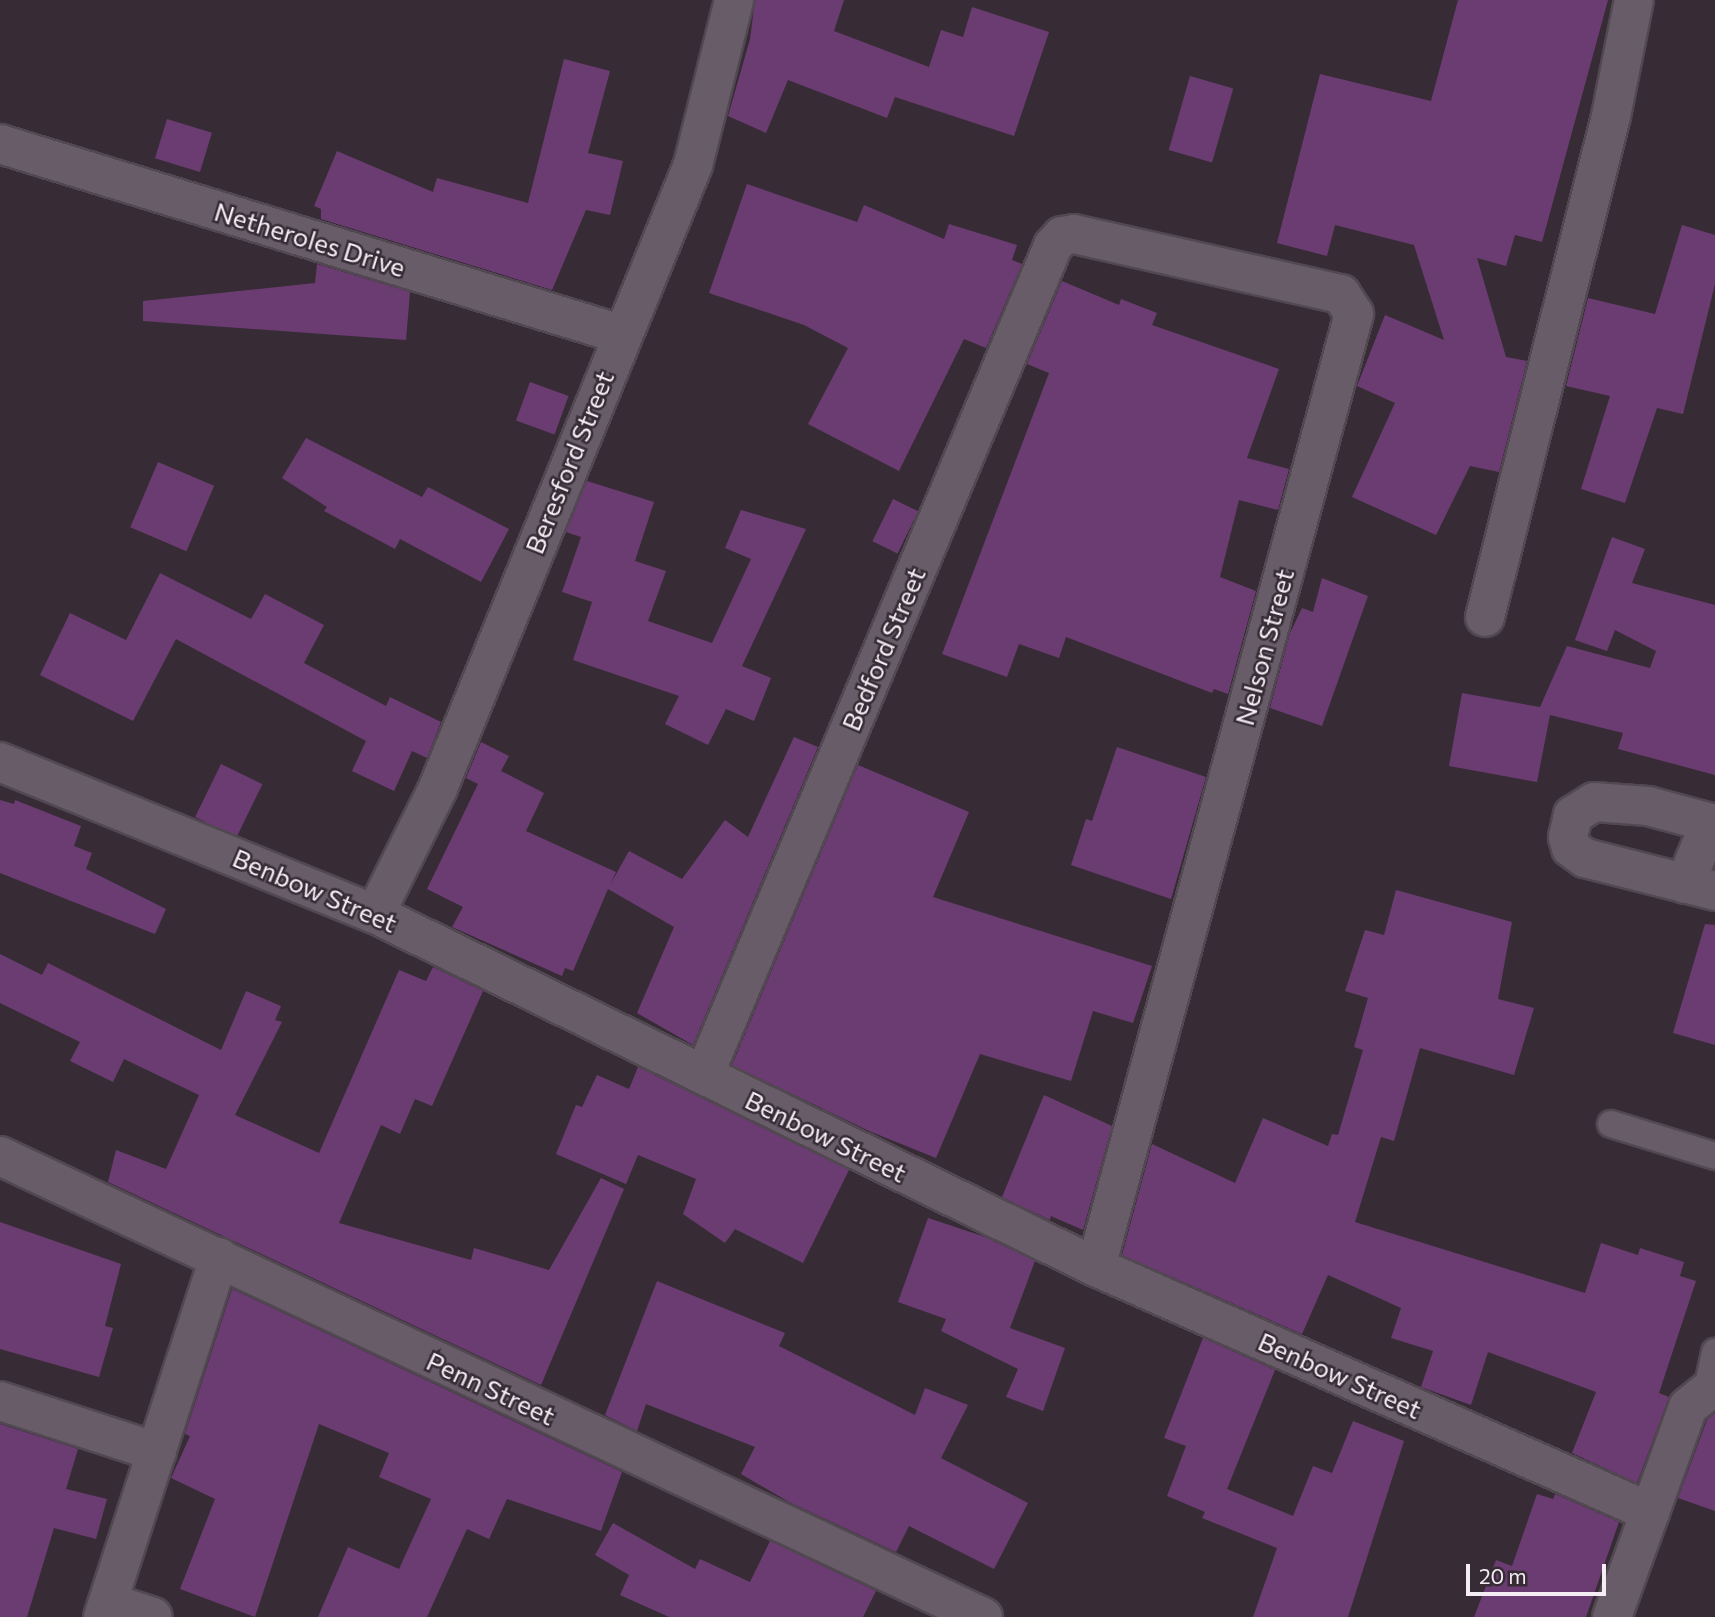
<!DOCTYPE html>
<html>
<head>
<meta charset="utf-8">
<style>
  body { margin:0 }
  #map { position:relative; width:1715px; height:1617px; overflow:hidden; background:#372c36; font-family:Commissioner,sans-serif }
  div>[style] { position:absolute }
  .building>* { inset:0; background:#6b3c71; transform-origin:0 0 }
  .roads { filter:drop-shadow(2px 0 #514851) drop-shadow(-2px 0 #514851) drop-shadow(0 2px #514851) drop-shadow(0 -2px #514851) }
  .lane>* { height:26px; margin:-13px; padding:0 13px; transform-origin:13px; border-radius:13px; background:#685c68 }
  .street>* { height:38px; margin:-19px; padding:0 19px; transform-origin:19px; border-radius:19px; background:#685c68 }
  span { translate:-50% -50%; white-space:nowrap; text-align:center; line-height:1.15; -webkit-text-stroke:5px #372c36; paint-order:stroke }
  .street-label { font-size:26px; color:#f4edf4 }
  .scale { position:absolute; left:1466px; top:1564px; width:140px; height:32px; box-sizing:border-box; border:4px solid #f4edf4; border-top:0; padding-left:9px; font-size:21px; line-height:24px; white-space:nowrap; color:#f4edf4; -webkit-text-stroke:5px #372c36; paint-order:stroke }
</style>
</head>
<body>
<div id="map">
  <div class="building">
    <div style="clip-path:polygon(755px 0,844px 0,834px 31px,929px 67px,941px 30px,963px 37px,972px 7px,1049px 32px,1014px 136px,895px 97px,887px 118px,788px 80px,766px 133px,728px 116px,750px 39px)"></div>
    <div style="clip-path:polygon(1458px 0,1608px 0,1542px 242px,1515px 235px,1506px 266px,1477px 258px,1506px 357px,1527px 361px,1499px 472px,1470px 466px,1436px 535px,1352px 497px,1395px 403px,1357px 386px,1385px 315px,1444px 340px,1414px 245px,1335px 225px,1327px 256px,1277px 243px,1320px 74px,1431px 101px)"></div>
    <div style="clip-path:polygon(564px 59px,610px 71px,588px 153px,623px 161px,610px 215px,586px 210px,552px 290px,321px 219px,321px 209px,314px 206px,337px 151px,433px 192px,437px 178px,528px 203px)"></div>
    <div style="left:1190px;top:76px;width:45px;height:77px;rotate:16deg"></div>
    <div style="left:167px;top:119px;width:47px;height:41px;rotate:17deg"></div>
    <div style="clip-path:polygon(747px 184px,857px 222px,864px 205px,944px 239px,949px 224px,1017px 245px,1012px 260px,1022px 264px,986px 348px,964px 339px,899px 471px,808px 424px,848px 348px,804px 325px,709px 293px)"></div>
    <div style="clip-path:polygon(1682px 225px,1715px 235px,1715px 284px,1683px 414px,1657px 408px,1625px 503px,1581px 489px,1610px 396px,1566px 386px,1588px 298px,1655px 314px)"></div>
    <div style="clip-path:polygon(317px 264px,410px 292px,406px 340px,143px 321px,143px 301px,315px 283px)"></div>
    <div style="clip-path:polygon(1062px 281px,1119px 305px,1121px 299px,1157px 313px,1152px 325px,1279px 369px,1247px 458px,1289px 469px,1278px 510px,1239px 500px,1220px 577px,1256px 591px,1228px 694px,1214px 689px,1212px 693px,1066px 637px,1059px 658px,1019px 644px,1007px 677px,942px 654px,1049px 373px,1027px 364px)"></div>
    <div style="left:530px;top:382px;width:41px;height:41px;rotate:20deg"></div>
    <div style="clip-path:polygon(306px 438px,422px 497px,428px 487px,509px 529px,481px 582px,400px 539px,395px 549px,324px 511px,327px 507px,282px 478px)"></div>
    <div style="left:158px;top:462px;width:61px;height:71px;rotate:23deg"></div>
    <div style="clip-path:polygon(587px 481px,654px 502px,635px 561px,666px 571px,648px 621px,712px 643px,751px 559px,725px 548px,741px 510px,806px 529px,742px 666px,771px 678px,754px 721px,726px 709px,708px 745px,665px 724px,679px 696px,573px 660px,592px 602px,562px 592px,581px 537px,566px 532px)"></div>
    <div style="left:893px;top:499px;width:28px;height:47px;rotate:26deg"></div>
    <div style="clip-path:polygon(1612px 537px,1645px 549px,1632px 583px,1715px 605px,1715px 775px,1618px 749px,1623px 733px,1550px 715px,1537px 782px,1449px 766px,1462px 693px,1540px 707px,1567px 646px,1650px 668px,1656px 651px,1615px 630px,1607px 651px,1575px 640px)"></div>
    <div style="clip-path:polygon(160px 573px,251px 619px,265px 594px,324px 625px,304px 663px,386px 706px,390px 697px,441px 722px,427px 758px,412px 751px,394px 791px,352px 771px,366px 741px,176px 639px,133px 721px,40px 675px,70px 613px,126px 640px)"></div>
    <div style="clip-path:polygon(1322px 578px,1368px 596px,1322px 726px,1270px 708px,1290px 633px,1302px 608px,1313px 612px)"></div>
    <div style="clip-path:polygon(794px 737px,818px 747px,693px 1045px,637px 1013px,674px 927px,608px 889px,573px 971px,565px 968px,562px 976px,452px 927px,463px 907px,427px 889px,478px 784px,466px 778px,481px 742px,509px 756px,501px 771px,544px 793px,526px 831px,616px 872px,610px 885px,629px 851px,682px 879px,725px 820px,748px 837px)"></div>
    <div style="clip-path:polygon(1117px 747px,1206px 777px,1171px 899px,1071px 865px,1086px 819px,1092px 821px)"></div>
    <div style="left:221px;top:764px;width:46px;height:59px;rotate:26deg"></div>
    <div style="clip-path:polygon(858px 765px,969px 812px,933px 897px,1152px 966px,1133px 1023px,1093px 1011px,1071px 1081px,980px 1054px,936px 1158px,869px 1131px,732px 1065px)"></div>
    <div style="clip-path:polygon(0 800px,14px 804px,15px 800px,81px 826px,74px 846px,92px 853px,86px 869px,166px 909px,155px 934px,0 873px)"></div>
    <div style="clip-path:polygon(1396px 890px,1512px 922px,1498px 999px,1534px 1008px,1514px 1075px,1420px 1048px,1394px 1141px,1381px 1137px,1355px 1222px,1585px 1293px,1601px 1243px,1638px 1255px,1640px 1248px,1684px 1262px,1680px 1276px,1696px 1281px,1659px 1393px,1669px 1397px,1637px 1483px,1572px 1453px,1596px 1392px,1488px 1352px,1471px 1405px,1421px 1387px,1433px 1351px,1391px 1338px,1401px 1308px,1328px 1275px,1302px 1334px,1122px 1255px,1152px 1144px,1235px 1183px,1263px 1118px,1328px 1146px,1332px 1134px,1338px 1135px,1363px 1050px,1354px 1047px,1368px 998px,1345px 991px,1365px 930px,1384px 935px)"></div>
    <div style="clip-path:polygon(1705px 924px,1715px 925px,1715px 1045px,1673px 1033px)"></div>
    <div style="clip-path:polygon(0 954px,42px 975px,48px 963px,221px 1050px,246px 991px,281px 1006px,275px 1020px,282px 1022px,235px 1115px,319px 1153px,399px 970px,426px 981px,433px 967px,483px 991px,432px 1106px,415px 1099px,400px 1134px,381px 1125px,339px 1223px,471px 1260px,474px 1248px,549px 1270px,601px 1178px,624px 1189px,541px 1385px,108px 1182px,116px 1150px,166px 1169px,199px 1095px,124px 1059px,113px 1082px,70px 1061px,80px 1042px,0 1003px)"></div>
    <div style="clip-path:polygon(638px 1067px,849px 1170px,803px 1263px,735px 1229px,725px 1243px,683px 1214px,696px 1179px,638px 1155px,626px 1184px,556px 1154px,576px 1105px,582px 1107px,597px 1075px,629px 1089px)"></div>
    <div style="clip-path:polygon(1044px 1095px,1112px 1126px,1083px 1230px,1051px 1216px,1050px 1220px,1002px 1197px)"></div>
    <div style="clip-path:polygon(928px 1218px,985px 1237px,1035px 1261px,1010px 1328px,1065px 1348px,1043px 1411px,1006px 1397px,1018px 1369px,941px 1331px,946px 1319px,898px 1302px)"></div>
    <div style="clip-path:polygon(0 1222px,121px 1264px,105px 1326px,113px 1328px,99px 1377px,0 1349px)"></div>
    <div style="clip-path:polygon(657px 1281px,785px 1333px,779px 1346px,915px 1415px,925px 1388px,968px 1405px,941px 1458px,1028px 1503px,994px 1569px,909px 1526px,896px 1552px,789px 1502px,741px 1474px,755px 1447px,646px 1404px,637px 1431px,605px 1415px)"></div>
    <div style="clip-path:polygon(232px 1289px,622px 1472px,601px 1531px,507px 1499px,489px 1539px,467px 1529px,427px 1617px,318px 1617px,348px 1547px,399px 1569px,431px 1499px,379px 1477px,389px 1453px,319px 1424px,255px 1617px,180px 1589px,215px 1499px,171px 1478px,190px 1436px,185px 1434px)"></div>
    <div style="clip-path:polygon(1203px 1338px,1275px 1370px,1227px 1489px,1293px 1516px,1313px 1466px,1332px 1473px,1353px 1421px,1404px 1441px,1348px 1617px,1253px 1617px,1277px 1548px,1202px 1518px,1205px 1512px,1167px 1496px,1186px 1446px,1164px 1438px)"></div>
    <div style="clip-path:polygon(1715px 1413px,1715px 1511px,1678px 1498px,1707px 1420px)"></div>
    <div style="clip-path:polygon(0 1424px,78px 1449px,66px 1489px,107px 1499px,96px 1539px,54px 1528px,27px 1617px,0 1617px)"></div>
    <div style="clip-path:polygon(1537px 1494px,1553px 1499px,1555px 1494px,1619px 1522px,1586px 1617px,1474px 1617px,1496px 1560px,1512px 1566px)"></div>
    <div style="clip-path:polygon(613px 1523px,695px 1569px,700px 1559px,750px 1582px,770px 1541px,876px 1591px,863px 1617px,669px 1617px,620px 1595px,629px 1575px,595px 1555px)"></div>
  </div>
  <div class="roads">
    <div class="lane">
      <div style="left:1611px;top:1124px;width:109px;rotate:17.1deg"></div>
      <div style="left:1707px;top:1390px;width:39px;rotate:-78deg"></div>
    </div>
    <div class="street">
      <div style="left:0;top:144px;width:648px;rotate:17.04deg"></div>
      <div style="left:1485px;top:617px;width:517px;rotate:-75.88deg"></div>
      <div style="left:1611px;top:116px;width:118px;rotate:-78.8deg"></div>
      <div style="left:0;top:762px;width:405px;rotate:22.1deg"></div>
      <div style="left:375px;top:914px;width:803px;rotate:26.09deg"></div>
      <div style="left:1096px;top:1267px;width:606px;rotate:23.86deg"></div>
      <div style="left:1715px;top:824px;width:69px;rotate:-165deg"></div>
      <div style="left:1648px;top:806px;width:54px;rotate:-175.8deg"></div>
      <div style="left:1594px;top:802px;width:25px;rotate:148deg"></div>
      <div style="left:1573px;top:815px;width:23px;rotate:103deg"></div>
      <div style="left:1568px;top:837px;width:11px;rotate:75deg"></div>
      <div style="left:1571px;top:848px;width:17px;rotate:36deg"></div>
      <div style="left:1585px;top:858px;width:134px;rotate:14.2deg"></div>
      <div style="left:1685px;top:884px;width:66px;rotate:-67.7deg"></div>
      <div style="left:375px;top:914px;width:141px;rotate:-63.4deg"></div>
      <div style="left:438px;top:788px;width:673px;rotate:-67.74deg"></div>
      <div style="left:693px;top:165px;width:170px;rotate:-76deg"></div>
      <div style="left:704px;top:1075px;width:899px;rotate:-67.17deg"></div>
      <div style="left:1053px;top:246px;width:13px;rotate:-48deg"></div>
      <div style="left:1062px;top:236px;width:12px;rotate:-9deg"></div>
      <div style="left:1074px;top:234px;width:274px;rotate:12.7deg"></div>
      <div style="left:1341px;top:294px;width:24px;rotate:57deg"></div>
      <div style="left:1354px;top:314px;width:987px;rotate:105.15deg"></div>
      <div style="left:0;top:1156px;width:1086px;rotate:25.13deg"></div>
      <div style="left:0;top:1401px;width:165px;rotate:18deg"></div>
      <div style="left:108px;top:1602px;width:47px;rotate:18.4deg"></div>
      <div style="left:103px;top:1617px;width:378px;rotate:-72.1deg"></div>
      <div style="left:1612px;top:1617px;width:223px;rotate:-70.1deg"></div>
      <div style="left:1688px;top:1407px;width:35px;rotate:-39deg"></div>
    </div>
  </div>
  <div class="street-label">
    <span style="left:310px;top:239px;rotate:17deg">Netheroles Drive</span>
    <span style="left:569px;top:462px;rotate:-68deg">Beresford Street</span>
    <span style="left:1264px;top:647px;rotate:-75deg">Nelson Street</span>
    <span style="left:883px;top:649px;rotate:-67deg">Bedford Street</span>
    <span style="left:315px;top:890px;rotate:23deg">Benbow Street</span>
    <span style="left:826px;top:1136px;rotate:26deg">Benbow Street</span>
    <span style="left:1340px;top:1375px;rotate:24deg">Benbow Street</span>
    <span style="left:491px;top:1388px;rotate:25deg">Penn Street</span>
  </div>
  <div class="scale">20 m</div>
</div>
</body>
</html>
